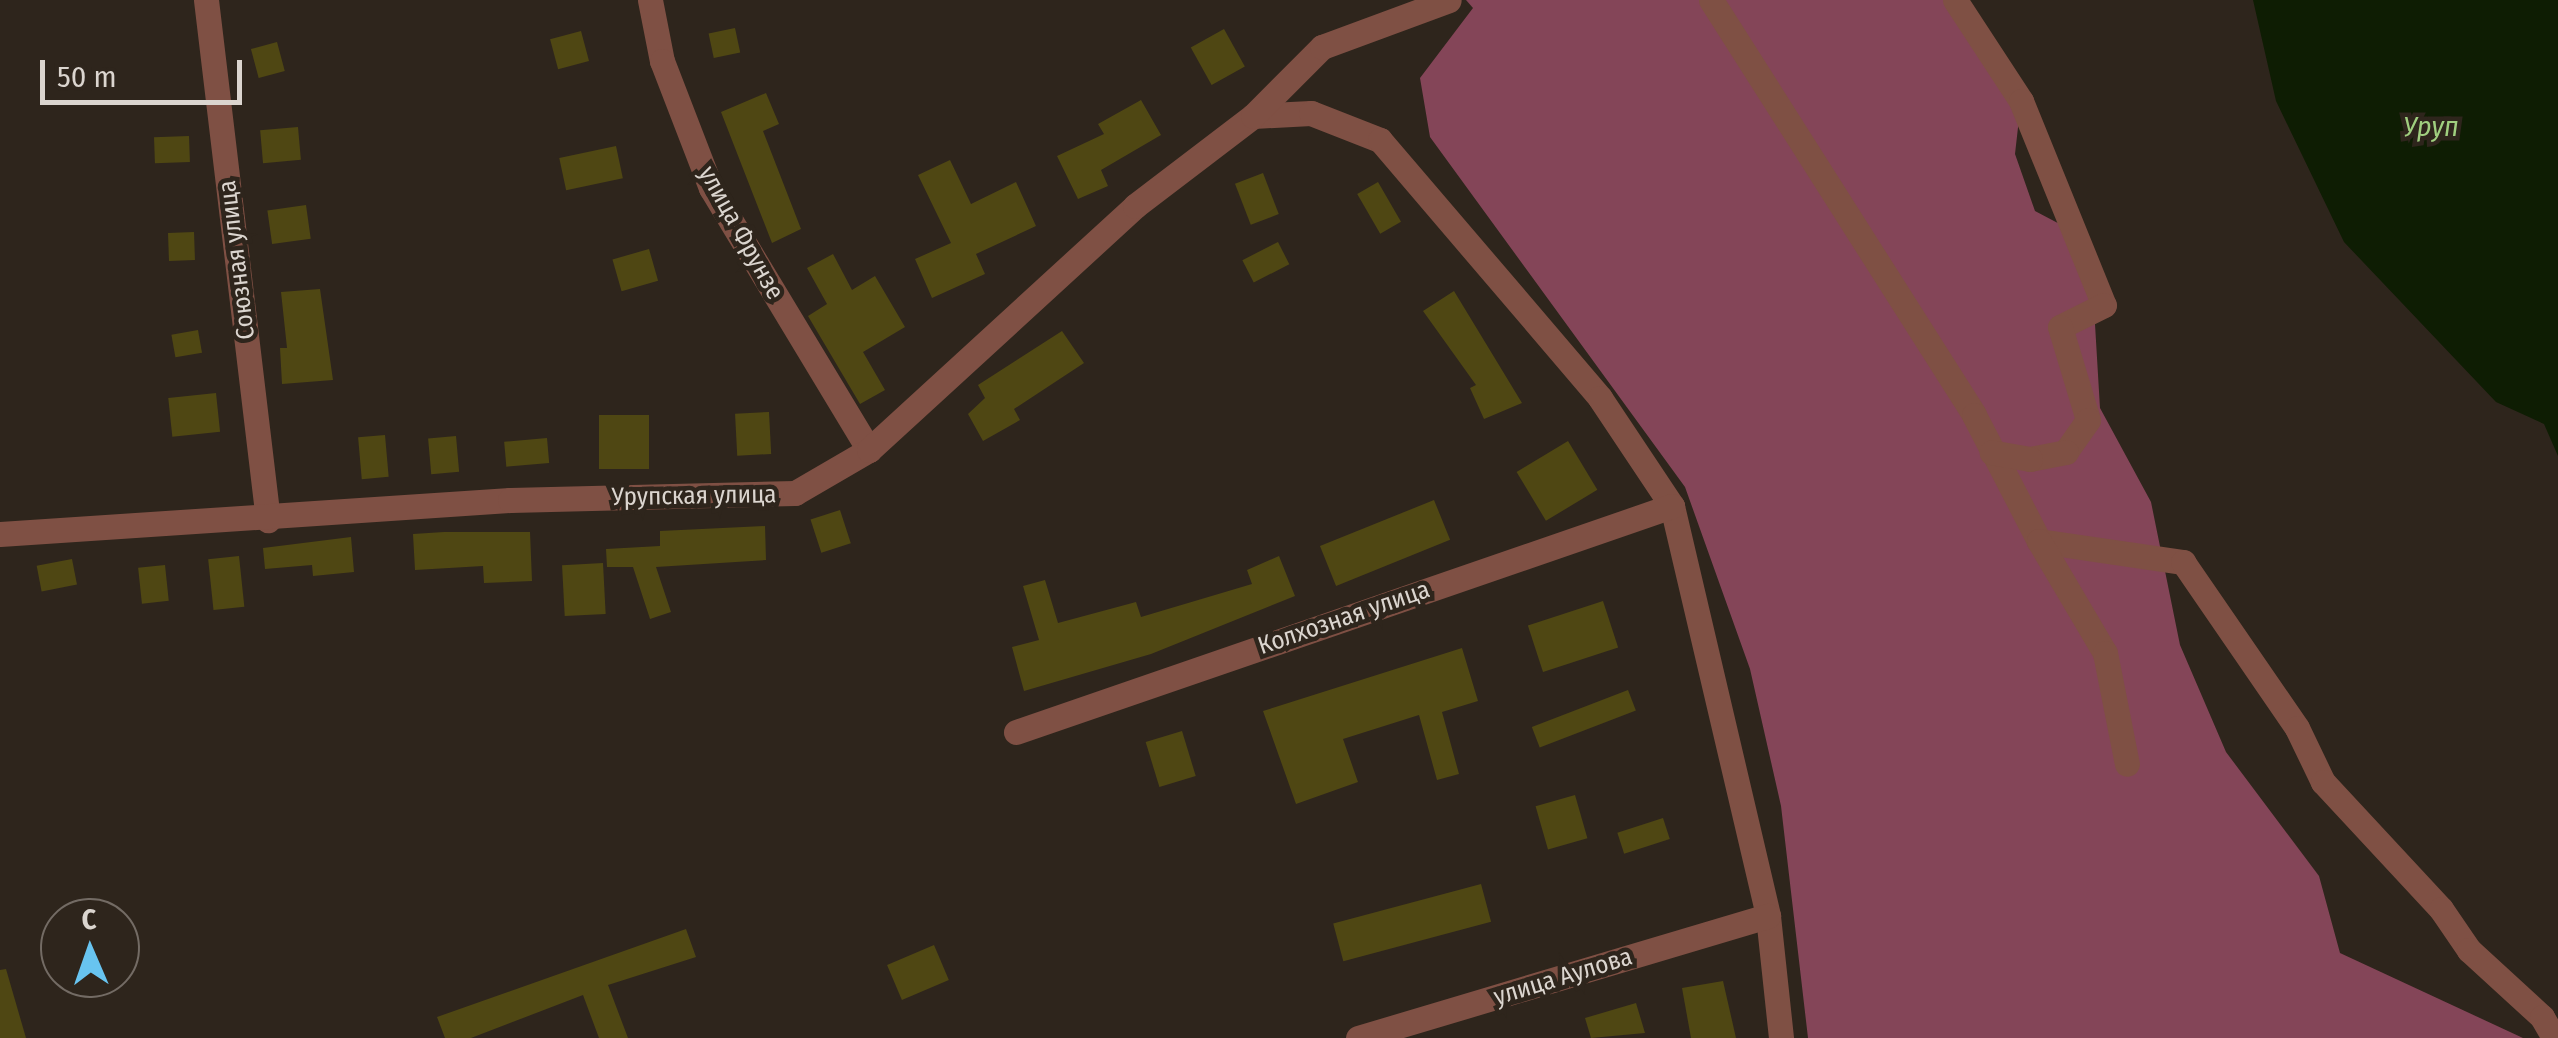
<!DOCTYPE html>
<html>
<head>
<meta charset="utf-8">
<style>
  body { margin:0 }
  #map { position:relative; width:2558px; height:1038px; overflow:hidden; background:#2e251c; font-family:"Fira Sans Condensed",sans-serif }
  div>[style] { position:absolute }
  .forest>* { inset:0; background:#844558 }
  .water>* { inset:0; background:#0e1d03 }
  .building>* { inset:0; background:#4f4713; transform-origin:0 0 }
  .street>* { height:25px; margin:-12.5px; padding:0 12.5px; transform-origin:12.5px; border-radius:12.5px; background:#7f5044 }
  span { translate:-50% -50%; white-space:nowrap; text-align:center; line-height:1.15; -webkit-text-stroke:9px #2e251c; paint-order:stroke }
  .street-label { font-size:25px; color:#dbd5cf }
  .water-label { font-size:28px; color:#a0cf7f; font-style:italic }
  .north { position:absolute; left:40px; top:898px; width:100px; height:100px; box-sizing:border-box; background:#2e251c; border:2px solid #736b64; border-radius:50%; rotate:358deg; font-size:28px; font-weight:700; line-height:40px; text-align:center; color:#dbd5cf }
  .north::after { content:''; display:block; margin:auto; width:35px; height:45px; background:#68c4f0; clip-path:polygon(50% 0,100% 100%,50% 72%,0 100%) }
  .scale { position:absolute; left:40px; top:60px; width:202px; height:45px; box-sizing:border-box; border:5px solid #dbd5cf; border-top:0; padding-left:12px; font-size:30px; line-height:35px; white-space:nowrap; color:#dbd5cf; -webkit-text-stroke:8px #2e251c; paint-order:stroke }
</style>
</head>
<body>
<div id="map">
  <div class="forest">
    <div style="clip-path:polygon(1466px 0,1945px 0,2021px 101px,2015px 154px,2035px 211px,2090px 240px,2100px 408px,2151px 502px,2180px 645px,2226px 752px,2319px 876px,2340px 953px,2523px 1038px,1808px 1038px,1781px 806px,1750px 669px,1685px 487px,1430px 137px,1420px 78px,1473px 8px)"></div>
  </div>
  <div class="water">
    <div style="clip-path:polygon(2253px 0,2558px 0,2558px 456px,2544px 424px,2496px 402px,2344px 242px,2276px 101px)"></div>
  </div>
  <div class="building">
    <div style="left:735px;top:28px;width:25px;height:27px;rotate:78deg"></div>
    <div style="left:1224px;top:29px;width:43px;height:38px;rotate:61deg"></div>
    <div style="left:581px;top:31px;width:31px;height:32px;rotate:75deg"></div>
    <div style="left:277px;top:42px;width:30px;height:27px;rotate:75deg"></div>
    <div style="clip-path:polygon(766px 93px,779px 124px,763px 131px,801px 229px,772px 243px,721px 112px)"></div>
    <div style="clip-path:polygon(1141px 100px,1161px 135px,1101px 170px,1108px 186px,1078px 199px,1057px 156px,1104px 134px,1098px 124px)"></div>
    <div style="left:298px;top:127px;width:33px;height:38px;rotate:85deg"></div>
    <div style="left:189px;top:136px;width:26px;height:35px;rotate:88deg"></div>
    <div style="left:616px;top:146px;width:33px;height:58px;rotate:78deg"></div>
    <div style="clip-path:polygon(950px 160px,971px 204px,1016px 182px,1036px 226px,976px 254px,985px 274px,932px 298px,915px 259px,951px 243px,918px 175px)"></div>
    <div style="left:1263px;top:173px;width:44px;height:30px;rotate:69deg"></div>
    <div style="left:1378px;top:182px;width:46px;height:24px;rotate:60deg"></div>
    <div style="left:306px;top:205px;width:34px;height:39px;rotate:82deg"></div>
    <div style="left:194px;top:232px;width:28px;height:26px;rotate:88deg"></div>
    <div style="left:1278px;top:242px;width:25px;height:40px;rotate:63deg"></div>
    <div style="left:649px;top:249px;width:33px;height:38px;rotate:74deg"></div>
    <div style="clip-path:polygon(833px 254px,852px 290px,875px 276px,905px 327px,863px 352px,885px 390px,860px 404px,808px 316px,827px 304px,807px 268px)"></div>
    <div style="clip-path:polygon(320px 289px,333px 380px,282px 384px,280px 348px,287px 348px,281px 292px)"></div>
    <div style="clip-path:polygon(1454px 291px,1522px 403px,1484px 419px,1470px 388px,1476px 385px,1423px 311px)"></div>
    <div style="left:198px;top:330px;width:23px;height:27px;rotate:80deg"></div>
    <div style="clip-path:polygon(1062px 331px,1084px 363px,1014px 409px,1020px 420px,983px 441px,968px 414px,985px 398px,978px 385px)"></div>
    <div style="left:216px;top:393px;width:39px;height:48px;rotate:84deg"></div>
    <div style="left:769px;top:412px;width:42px;height:34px;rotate:87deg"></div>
    <div style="left:649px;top:415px;width:54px;height:50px;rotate:90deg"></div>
    <div style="left:385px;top:435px;width:42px;height:27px;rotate:85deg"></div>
    <div style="left:456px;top:436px;width:36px;height:28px;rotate:85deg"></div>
    <div style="left:547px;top:438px;width:25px;height:43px;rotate:85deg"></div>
    <div style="left:1568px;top:441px;width:57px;height:60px;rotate:59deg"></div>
    <div style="left:1434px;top:500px;width:43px;height:123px;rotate:68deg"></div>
    <div style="left:840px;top:510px;width:35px;height:31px;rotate:72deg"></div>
    <div style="clip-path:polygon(765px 526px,766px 560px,656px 567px,671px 612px,650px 619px,633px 567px,607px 567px,606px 549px,660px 546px,660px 531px)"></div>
    <div style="clip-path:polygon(444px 532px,530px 532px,532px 581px,484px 583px,483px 566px,415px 570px,413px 534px)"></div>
    <div style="clip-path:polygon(351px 537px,354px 572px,313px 576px,312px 565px,265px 569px,263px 548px)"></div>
    <div style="left:239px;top:556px;width:51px;height:31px;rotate:84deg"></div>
    <div style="clip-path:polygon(1279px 556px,1295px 596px,1151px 654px,1024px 691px,1012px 647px,1039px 640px,1023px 586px,1045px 580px,1058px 623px,1136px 602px,1141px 617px,1252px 584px,1247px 570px)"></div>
    <div style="left:72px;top:559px;width:26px;height:36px;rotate:79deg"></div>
    <div style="left:603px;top:563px;width:51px;height:41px;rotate:87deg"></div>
    <div style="left:165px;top:565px;width:36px;height:27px;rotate:84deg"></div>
    <div style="left:1603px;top:601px;width:49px;height:79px;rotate:72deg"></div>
    <div style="clip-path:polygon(1462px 648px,1478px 701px,1442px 712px,1459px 774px,1437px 780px,1419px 715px,1343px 739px,1358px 782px,1296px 804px,1263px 711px)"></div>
    <div style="left:1628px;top:690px;width:22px;height:103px;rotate:69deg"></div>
    <div style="left:1182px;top:731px;width:47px;height:38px;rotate:73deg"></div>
    <div style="left:1575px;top:795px;width:45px;height:41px;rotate:74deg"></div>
    <div style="left:1663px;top:818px;width:22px;height:48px;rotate:72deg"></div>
    <div style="left:1481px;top:884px;width:39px;height:153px;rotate:75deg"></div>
    <div style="clip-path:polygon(686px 929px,696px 957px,608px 985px,628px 1038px,599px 1038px,583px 995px,471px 1038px,445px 1038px,437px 1017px)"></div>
    <div style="left:934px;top:945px;width:38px;height:51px;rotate:67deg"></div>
    <div style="clip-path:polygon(6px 969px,26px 1038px,0 1038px,0 970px)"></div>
    <div style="clip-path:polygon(1723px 981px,1736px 1038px,1691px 1038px,1682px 988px)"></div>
    <div style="clip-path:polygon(1636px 1003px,1645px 1033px,1591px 1038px,1585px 1018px)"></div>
  </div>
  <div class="street">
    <div style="left:206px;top:0;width:524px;rotate:83.2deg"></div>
    <div style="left:650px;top:0;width:62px;rotate:78.9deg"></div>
    <div style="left:662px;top:61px;width:136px;rotate:68.9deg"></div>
    <div style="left:711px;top:188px;width:306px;rotate:58.9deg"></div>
    <div style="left:1711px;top:0;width:491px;rotate:57.6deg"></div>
    <div style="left:1974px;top:415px;width:142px;rotate:62.7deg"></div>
    <div style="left:2039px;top:541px;width:146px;rotate:8.3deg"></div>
    <div style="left:2183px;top:562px;width:201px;rotate:55.5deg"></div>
    <div style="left:2297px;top:728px;width:60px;rotate:64.3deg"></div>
    <div style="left:2323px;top:782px;width:173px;rotate:47.1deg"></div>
    <div style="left:2441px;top:909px;width:50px;rotate:55.7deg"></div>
    <div style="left:2469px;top:950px;width:99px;rotate:42.5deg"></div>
    <div style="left:2542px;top:1017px;width:24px;rotate:60deg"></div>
    <div style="left:1955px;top:0;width:121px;rotate:56.8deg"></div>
    <div style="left:2021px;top:101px;width:220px;rotate:67.9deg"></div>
    <div style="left:2104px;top:305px;width:49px;rotate:153.4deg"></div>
    <div style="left:2060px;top:327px;width:97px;rotate:73.2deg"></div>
    <div style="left:2088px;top:420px;width:39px;rotate:125deg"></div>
    <div style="left:2066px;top:452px;width:37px;rotate:169deg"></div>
    <div style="left:2030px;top:459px;width:39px;rotate:-170deg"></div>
    <div style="left:1253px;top:116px;width:58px;rotate:-3deg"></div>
    <div style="left:1311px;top:113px;width:74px;rotate:21.4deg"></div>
    <div style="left:1380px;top:140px;width:339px;rotate:49.5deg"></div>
    <div style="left:1600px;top:398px;width:130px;rotate:56.3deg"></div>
    <div style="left:1672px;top:506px;width:421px;rotate:76.8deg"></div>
    <div style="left:1768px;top:916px;width:123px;rotate:83.9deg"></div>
    <div style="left:0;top:534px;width:511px;rotate:-3.81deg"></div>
    <div style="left:510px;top:500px;width:285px;rotate:-1.4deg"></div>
    <div style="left:795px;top:493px;width:86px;rotate:-30.2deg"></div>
    <div style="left:869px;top:450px;width:361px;rotate:-42.5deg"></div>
    <div style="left:1135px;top:206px;width:148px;rotate:-37.3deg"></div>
    <div style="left:1253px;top:116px;width:98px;rotate:-45deg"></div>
    <div style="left:1322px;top:47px;width:135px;rotate:-20.3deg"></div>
    <div style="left:2039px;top:541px;width:130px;rotate:59.5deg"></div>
    <div style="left:2105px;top:653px;width:113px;rotate:78.8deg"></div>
    <div style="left:1016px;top:732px;width:694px;rotate:-19.01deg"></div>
    <div style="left:1358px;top:1038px;width:428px;rotate:-16.6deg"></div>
  </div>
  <div class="street-label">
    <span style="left:741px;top:233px;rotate:61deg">улица Фрунзе</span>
    <span style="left:237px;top:260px;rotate:-97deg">Союзная улица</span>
    <span style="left:694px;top:496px;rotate:-1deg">Урупская улица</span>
    <span style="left:1344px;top:618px;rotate:-19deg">Колхозная улица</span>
    <span style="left:1563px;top:977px;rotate:-17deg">улица Аулова</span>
  </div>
  <div class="water-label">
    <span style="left:2431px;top:127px">Уруп</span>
  </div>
  <div class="north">С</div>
  <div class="scale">50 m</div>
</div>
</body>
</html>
